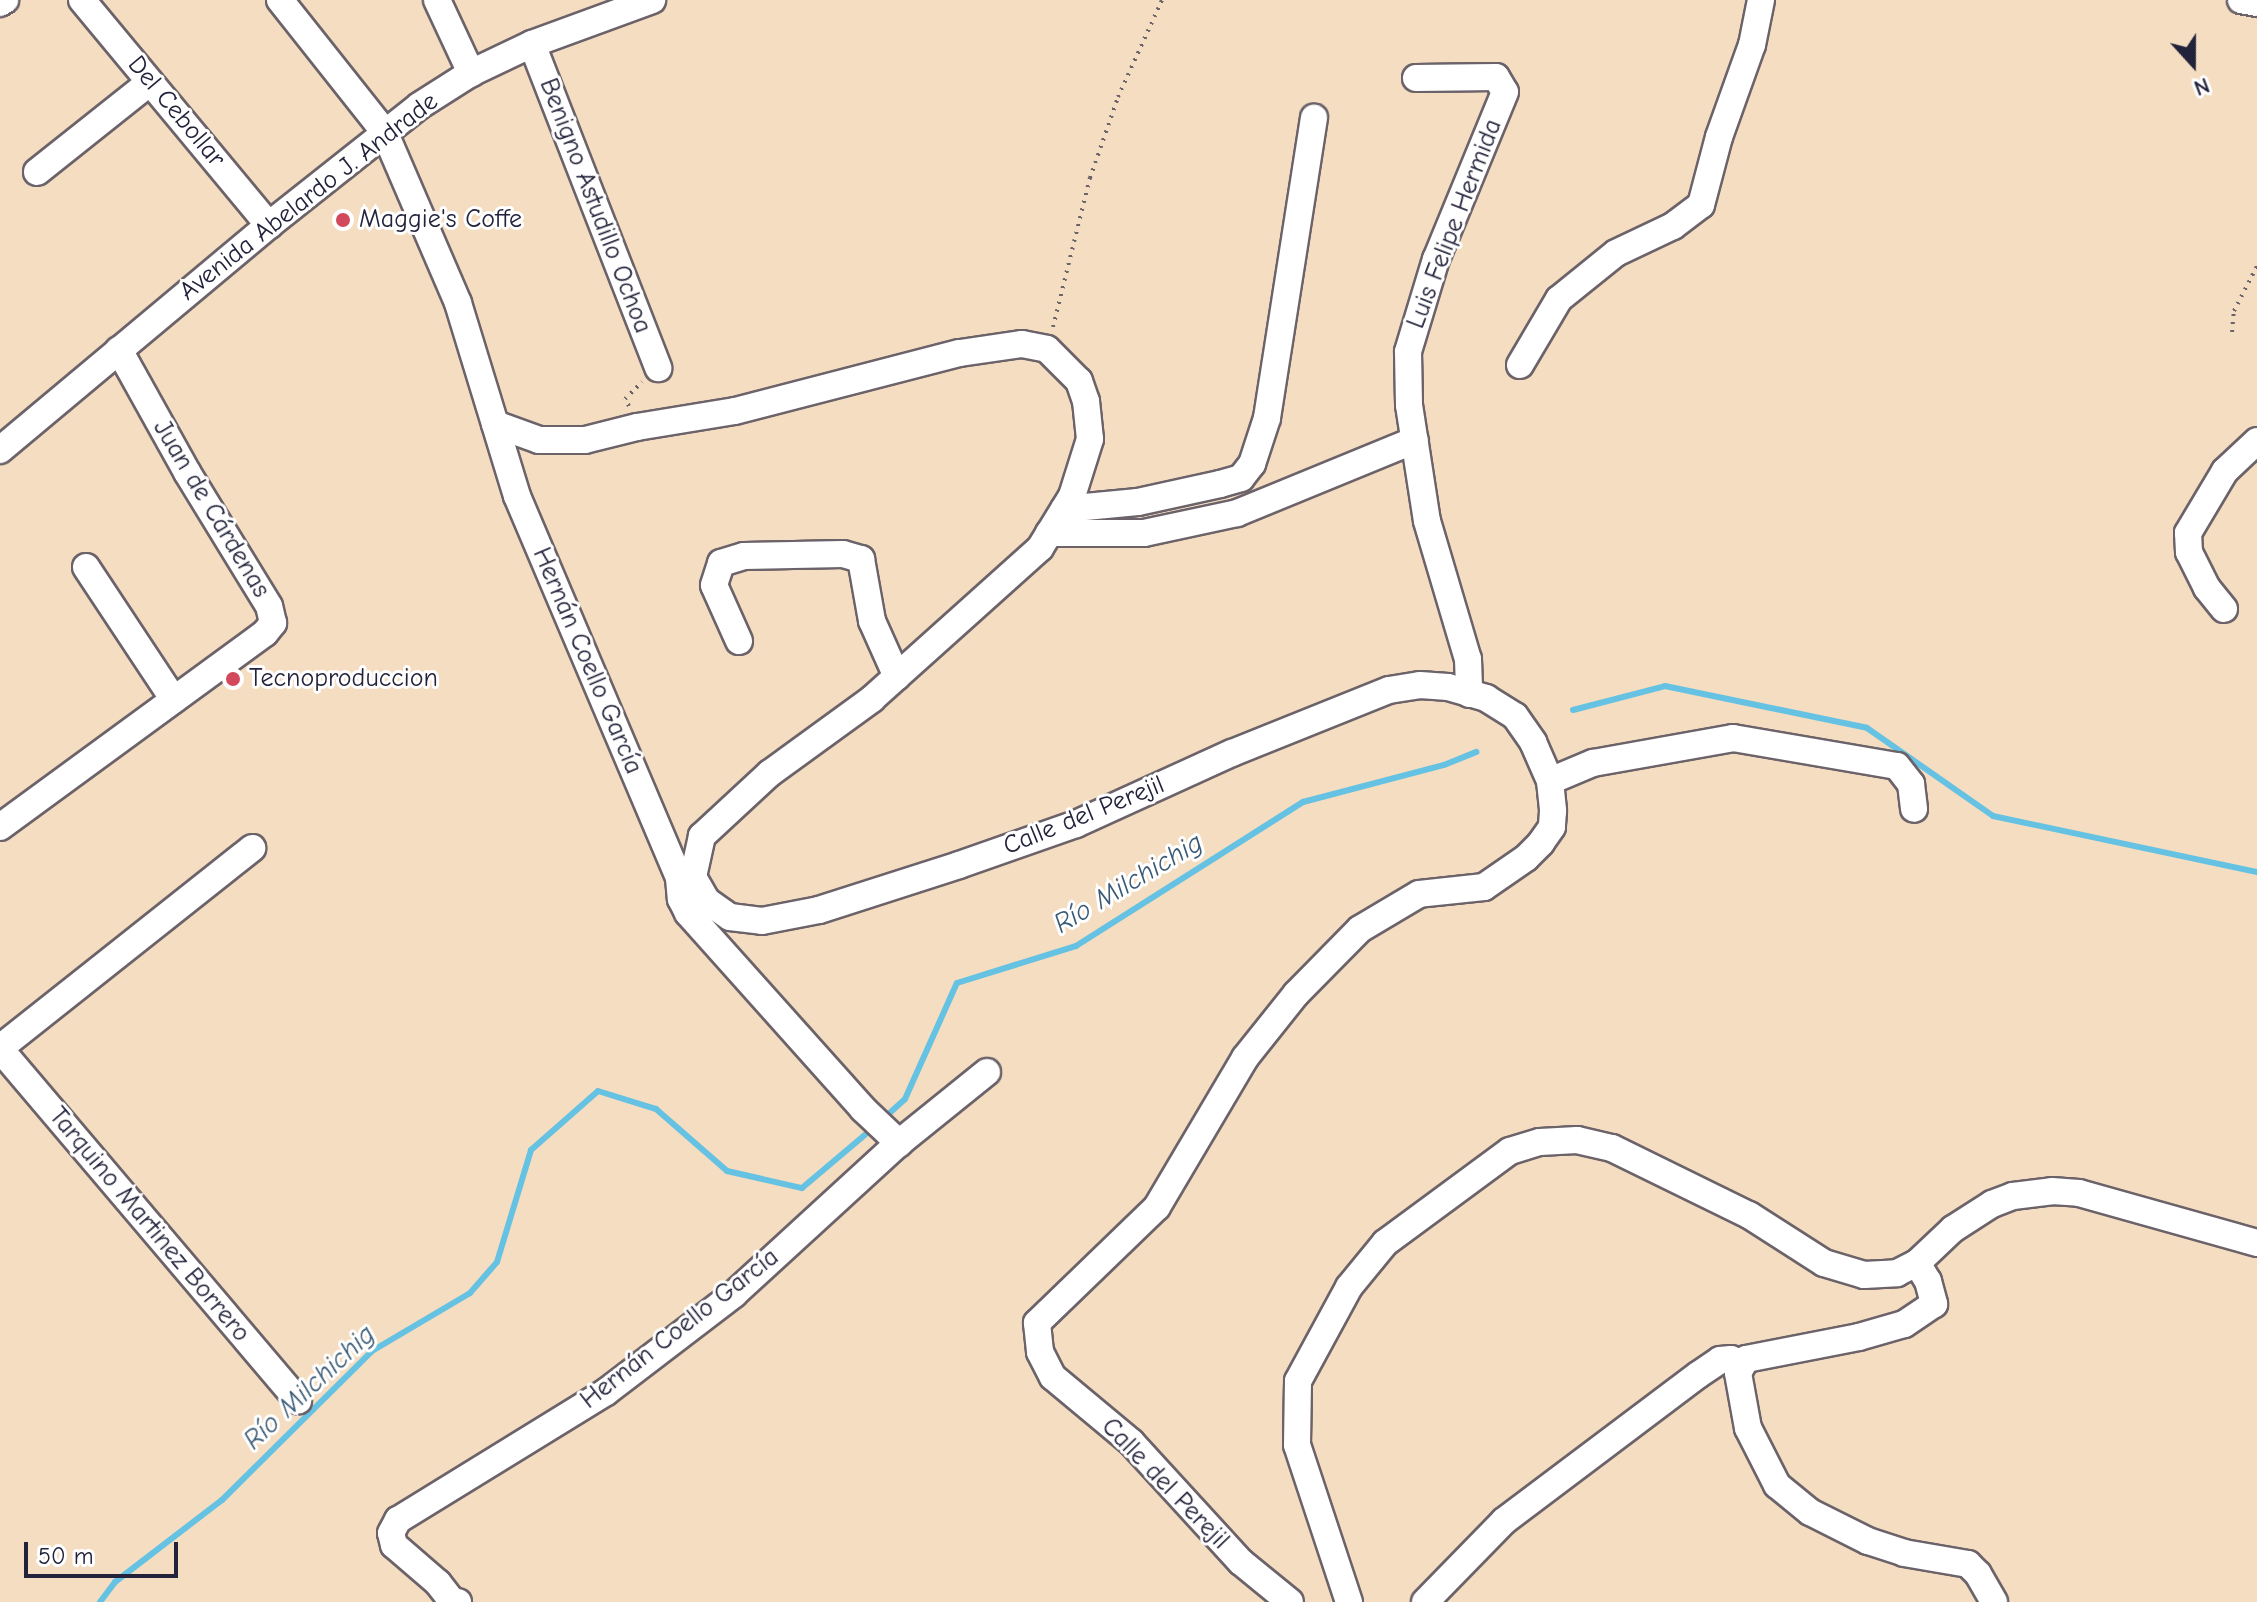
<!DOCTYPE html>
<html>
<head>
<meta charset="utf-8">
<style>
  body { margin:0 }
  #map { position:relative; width:2257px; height:1602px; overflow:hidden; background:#f4ddc0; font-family:"Comic Neue",sans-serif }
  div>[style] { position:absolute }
  .stream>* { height:6px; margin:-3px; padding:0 3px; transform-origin:3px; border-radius:3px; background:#65c2e3 }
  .path>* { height:4px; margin-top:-2px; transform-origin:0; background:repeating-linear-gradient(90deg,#6c636a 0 2px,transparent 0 8px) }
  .roads { filter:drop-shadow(2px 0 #6c636a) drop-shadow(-2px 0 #6c636a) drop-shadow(0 2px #6c636a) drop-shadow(0 -2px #6c636a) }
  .minor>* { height:26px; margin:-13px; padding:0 13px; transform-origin:13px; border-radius:13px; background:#fff }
  .dots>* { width:22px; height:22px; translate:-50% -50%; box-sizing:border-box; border:4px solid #fff; border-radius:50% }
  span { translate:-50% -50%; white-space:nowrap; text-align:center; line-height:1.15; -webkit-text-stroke:6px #fff; paint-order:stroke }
  .street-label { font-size:26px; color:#22223b }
  .poi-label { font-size:26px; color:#22223b }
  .left { translate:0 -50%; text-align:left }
  .water-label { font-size:28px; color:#395a76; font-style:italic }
  .north { position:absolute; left:2153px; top:24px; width:80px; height:80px; -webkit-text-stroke:6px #fff; paint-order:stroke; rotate:159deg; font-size:22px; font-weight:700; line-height:32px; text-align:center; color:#22223b }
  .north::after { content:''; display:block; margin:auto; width:28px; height:36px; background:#22223b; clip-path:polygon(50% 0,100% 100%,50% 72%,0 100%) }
  .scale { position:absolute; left:24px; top:1542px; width:154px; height:36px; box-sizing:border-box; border:4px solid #22223b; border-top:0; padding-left:10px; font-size:24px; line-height:28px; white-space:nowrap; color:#22223b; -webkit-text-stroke:6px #fff; paint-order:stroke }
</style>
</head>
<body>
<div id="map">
  <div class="stream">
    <div style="left:1573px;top:710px;width:95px;rotate:-14.6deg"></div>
    <div style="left:1665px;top:686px;width:206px;rotate:11.7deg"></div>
    <div style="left:1867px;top:728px;width:154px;rotate:34.9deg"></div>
    <div style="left:1993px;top:816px;width:270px;rotate:12deg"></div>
    <div style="left:884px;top:1118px;width:28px;rotate:-42deg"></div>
    <div style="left:905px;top:1099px;width:127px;rotate:-65.9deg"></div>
    <div style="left:957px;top:983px;width:125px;rotate:-17.3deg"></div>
    <div style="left:1076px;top:946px;width:269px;rotate:-32.4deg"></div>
    <div style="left:1303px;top:802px;width:146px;rotate:-14.7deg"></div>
    <div style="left:1444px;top:765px;width:35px;rotate:-22deg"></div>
    <div style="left:100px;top:1602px;width:25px;rotate:-53deg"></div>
    <div style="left:115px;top:1582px;width:135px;rotate:-37.5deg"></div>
    <div style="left:222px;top:1500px;width:211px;rotate:-44.8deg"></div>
    <div style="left:372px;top:1351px;width:114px;rotate:-30.6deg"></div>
    <div style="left:470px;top:1293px;width:41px;rotate:-48.9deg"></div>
    <div style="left:497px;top:1262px;width:117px;rotate:-73.1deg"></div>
    <div style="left:531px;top:1150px;width:89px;rotate:-41.4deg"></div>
    <div style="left:598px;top:1091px;width:61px;rotate:17.2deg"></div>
    <div style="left:656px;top:1109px;width:94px;rotate:41.1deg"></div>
    <div style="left:727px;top:1171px;width:77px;rotate:12.8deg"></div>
    <div style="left:802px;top:1188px;width:93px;rotate:-40.2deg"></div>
  </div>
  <div class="path">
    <div style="left:1053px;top:327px;width:154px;rotate:-76.1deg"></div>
    <div style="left:1090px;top:178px;width:86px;rotate:-70.9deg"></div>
    <div style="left:1118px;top:97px;width:107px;rotate:-65.6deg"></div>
    <div style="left:2232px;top:332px;width:21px;rotate:-85deg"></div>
    <div style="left:2234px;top:311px;width:51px;rotate:-62.9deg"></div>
    <div style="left:629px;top:406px;width:8px;rotate:-120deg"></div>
    <div style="left:625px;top:399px;width:24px;rotate:-45deg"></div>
  </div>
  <div class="roads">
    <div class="minor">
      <div style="left:82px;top:0;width:293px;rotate:50.3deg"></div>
      <div style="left:280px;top:0;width:167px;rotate:51.6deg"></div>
      <div style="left:384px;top:131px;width:187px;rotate:66.7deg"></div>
      <div style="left:458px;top:303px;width:202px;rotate:73deg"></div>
      <div style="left:517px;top:496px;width:415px;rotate:67deg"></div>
      <div style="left:679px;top:878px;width:21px;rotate:85deg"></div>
      <div style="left:681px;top:899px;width:16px;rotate:63deg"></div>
      <div style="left:688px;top:913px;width:263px;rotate:48.2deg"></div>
      <div style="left:863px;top:1109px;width:50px;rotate:43.4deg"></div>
      <div style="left:437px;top:0;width:81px;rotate:65deg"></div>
      <div style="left:2241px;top:0;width:16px;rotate:11deg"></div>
      <div style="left:0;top:3px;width:6px;rotate:-31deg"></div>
      <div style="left:532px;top:44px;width:348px;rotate:68.7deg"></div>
      <div style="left:1416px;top:78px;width:80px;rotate:-0.7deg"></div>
      <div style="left:1496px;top:77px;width:17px;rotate:59deg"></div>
      <div style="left:1505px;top:92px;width:181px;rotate:112.4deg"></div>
      <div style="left:1436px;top:259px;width:97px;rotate:106.8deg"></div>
      <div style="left:1408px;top:352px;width:53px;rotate:88.9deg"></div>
      <div style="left:1409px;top:405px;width:117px;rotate:81.2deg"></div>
      <div style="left:1427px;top:521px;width:144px;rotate:73.5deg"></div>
      <div style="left:1468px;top:659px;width:35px;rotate:88deg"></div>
      <div style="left:37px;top:172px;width:144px;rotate:-38.5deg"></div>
      <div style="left:1520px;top:365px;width:77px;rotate:-59.4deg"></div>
      <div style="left:1559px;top:299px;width:73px;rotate:-38.9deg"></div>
      <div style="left:1616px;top:253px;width:63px;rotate:-25.3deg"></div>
      <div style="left:1673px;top:226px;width:35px;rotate:-37deg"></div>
      <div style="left:1701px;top:205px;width:70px;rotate:-75.2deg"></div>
      <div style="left:1719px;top:137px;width:98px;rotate:-70.3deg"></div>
      <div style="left:1752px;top:45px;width:46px;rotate:-78.7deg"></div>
      <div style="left:495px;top:424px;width:47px;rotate:20deg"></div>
      <div style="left:539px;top:440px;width:46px"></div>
      <div style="left:585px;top:440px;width:54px;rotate:-14deg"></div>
      <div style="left:637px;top:427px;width:99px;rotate:-9.3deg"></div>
      <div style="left:735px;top:411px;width:232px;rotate:-14.5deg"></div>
      <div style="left:960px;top:353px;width:63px;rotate:-8.3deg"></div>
      <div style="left:1022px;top:344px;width:25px;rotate:11deg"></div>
      <div style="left:1047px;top:349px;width:45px;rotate:45deg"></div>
      <div style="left:1079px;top:381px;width:21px;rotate:71deg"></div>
      <div style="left:1086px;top:401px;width:38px;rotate:84deg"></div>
      <div style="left:1090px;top:439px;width:60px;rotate:107.5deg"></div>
      <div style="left:1072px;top:496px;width:61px;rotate:121.6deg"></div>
      <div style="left:1040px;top:548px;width:226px;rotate:138.1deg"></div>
      <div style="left:872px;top:699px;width:126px;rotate:144deg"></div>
      <div style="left:770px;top:773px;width:93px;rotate:137.2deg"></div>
      <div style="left:702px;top:836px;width:42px;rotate:102.4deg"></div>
      <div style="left:693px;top:877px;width:28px;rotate:60deg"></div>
      <div style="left:707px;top:901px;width:28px;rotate:35deg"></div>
      <div style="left:730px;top:917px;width:32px;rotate:7deg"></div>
      <div style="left:762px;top:921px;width:58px;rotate:-10.9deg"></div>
      <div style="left:819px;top:910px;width:147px;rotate:-17.8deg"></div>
      <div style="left:959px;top:865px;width:124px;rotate:-19.3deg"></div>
      <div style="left:1076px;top:824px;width:171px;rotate:-24.5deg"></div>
      <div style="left:1232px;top:753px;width:169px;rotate:-21.9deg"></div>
      <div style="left:1389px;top:690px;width:31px;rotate:-9deg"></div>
      <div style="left:1420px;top:685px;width:28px;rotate:4deg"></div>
      <div style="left:1448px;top:687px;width:40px;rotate:16deg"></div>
      <div style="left:1486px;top:698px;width:34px;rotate:32deg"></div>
      <div style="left:1515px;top:716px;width:32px;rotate:55deg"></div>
      <div style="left:1533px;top:742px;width:43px;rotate:66.4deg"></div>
      <div style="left:1550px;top:781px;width:30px;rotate:84deg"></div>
      <div style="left:1553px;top:811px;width:16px;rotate:94deg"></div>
      <div style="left:1552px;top:827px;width:19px;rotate:125deg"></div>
      <div style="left:1541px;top:843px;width:21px;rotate:135deg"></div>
      <div style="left:1526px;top:858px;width:51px;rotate:145.4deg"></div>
      <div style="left:1484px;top:887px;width:65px;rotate:173.9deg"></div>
      <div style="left:1419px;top:894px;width:69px;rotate:149.3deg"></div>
      <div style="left:1360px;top:929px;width:91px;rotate:134.6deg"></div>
      <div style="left:1296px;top:994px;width:82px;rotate:128.6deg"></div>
      <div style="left:1245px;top:1058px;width:173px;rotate:120.6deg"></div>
      <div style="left:1157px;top:1207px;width:167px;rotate:136deg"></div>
      <div style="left:1037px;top:1323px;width:29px;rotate:84deg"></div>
      <div style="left:1040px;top:1352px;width:28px;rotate:63deg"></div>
      <div style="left:1053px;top:1377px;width:102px;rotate:39.8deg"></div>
      <div style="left:1131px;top:1442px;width:163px;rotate:47.5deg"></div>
      <div style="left:1241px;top:1562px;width:63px;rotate:39.2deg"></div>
      <div style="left:0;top:450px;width:351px;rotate:-39.9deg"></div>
      <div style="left:269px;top:225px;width:191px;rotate:-38.4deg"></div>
      <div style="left:419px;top:106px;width:62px;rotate:-32.4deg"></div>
      <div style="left:471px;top:73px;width:68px;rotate:-25.4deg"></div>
      <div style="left:532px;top:44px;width:128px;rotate:-20.1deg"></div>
      <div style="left:1064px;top:509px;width:74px;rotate:-5.4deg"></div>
      <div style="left:1138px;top:502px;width:84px;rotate:-12.4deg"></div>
      <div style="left:1220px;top:484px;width:22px;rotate:-16deg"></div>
      <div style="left:1241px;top:478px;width:18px;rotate:-52deg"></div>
      <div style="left:1252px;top:464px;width:48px;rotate:-71.9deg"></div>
      <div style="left:1267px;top:418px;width:304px;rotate:-81.1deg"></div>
      <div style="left:1049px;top:533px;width:95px"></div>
      <div style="left:1144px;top:533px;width:95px;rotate:-12.1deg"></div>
      <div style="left:1237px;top:513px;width:192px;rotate:-22.3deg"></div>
      <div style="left:86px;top:567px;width:159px;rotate:56.5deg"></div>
      <div style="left:2224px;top:609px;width:27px;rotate:-129deg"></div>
      <div style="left:2207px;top:588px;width:40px;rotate:-116.6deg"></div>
      <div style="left:2189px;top:552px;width:19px;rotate:-93deg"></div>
      <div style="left:2188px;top:533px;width:72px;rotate:-59.2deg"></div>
      <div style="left:2225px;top:471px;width:44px;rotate:-43.2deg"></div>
      <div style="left:739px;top:641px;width:61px;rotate:-114.1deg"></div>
      <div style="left:714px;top:585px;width:23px;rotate:-72deg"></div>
      <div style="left:721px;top:563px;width:24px;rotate:-17deg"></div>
      <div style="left:744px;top:556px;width:99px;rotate:-1.2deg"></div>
      <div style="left:843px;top:554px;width:19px;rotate:16deg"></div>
      <div style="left:861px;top:559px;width:63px;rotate:79.9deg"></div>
      <div style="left:872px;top:621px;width:61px;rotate:65.9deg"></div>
      <div style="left:1550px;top:781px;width:47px;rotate:-22.7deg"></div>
      <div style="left:1593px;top:763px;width:142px;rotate:-10.1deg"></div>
      <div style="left:1733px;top:738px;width:166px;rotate:9.7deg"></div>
      <div style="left:1897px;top:766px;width:23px;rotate:52deg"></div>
      <div style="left:1911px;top:784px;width:25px;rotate:83deg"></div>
      <div style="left:0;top:827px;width:328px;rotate:-36.2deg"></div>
      <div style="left:265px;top:633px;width:13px;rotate:-51deg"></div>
      <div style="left:273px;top:623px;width:17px;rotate:-103deg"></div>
      <div style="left:269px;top:606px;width:157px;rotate:-121.5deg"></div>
      <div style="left:187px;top:472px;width:140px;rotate:-119.1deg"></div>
      <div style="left:0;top:1048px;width:322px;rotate:-38.4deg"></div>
      <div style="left:0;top:1049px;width:461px;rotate:49.7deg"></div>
      <div style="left:1917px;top:1263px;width:21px;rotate:59deg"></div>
      <div style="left:1928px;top:1281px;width:24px;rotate:75deg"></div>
      <div style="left:1934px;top:1304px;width:36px;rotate:146deg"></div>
      <div style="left:1904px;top:1324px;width:47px;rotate:163.9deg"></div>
      <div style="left:1859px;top:1337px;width:115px;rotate:169deg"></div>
      <div style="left:1746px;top:1359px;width:16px;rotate:120deg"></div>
      <div style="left:1738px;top:1373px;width:56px;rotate:79.7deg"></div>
      <div style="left:1748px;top:1428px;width:64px;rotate:63deg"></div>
      <div style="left:1777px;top:1485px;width:43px;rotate:39.3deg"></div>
      <div style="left:1810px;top:1512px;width:65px;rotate:26.6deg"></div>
      <div style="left:1868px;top:1541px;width:38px;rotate:18deg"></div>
      <div style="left:1904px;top:1553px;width:65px;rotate:9.8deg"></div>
      <div style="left:1968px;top:1564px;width:14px;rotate:45deg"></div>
      <div style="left:1978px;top:1574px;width:32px;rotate:60deg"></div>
      <div style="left:458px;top:1602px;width:6px;rotate:-171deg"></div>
      <div style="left:452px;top:1601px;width:23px;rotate:-128deg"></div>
      <div style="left:438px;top:1583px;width:58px;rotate:-139.2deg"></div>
      <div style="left:394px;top:1545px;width:12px;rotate:-104deg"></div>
      <div style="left:391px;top:1533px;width:15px;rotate:-62deg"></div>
      <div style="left:398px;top:1520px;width:244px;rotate:-31.6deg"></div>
      <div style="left:606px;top:1392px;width:161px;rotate:-37.4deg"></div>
      <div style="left:734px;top:1294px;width:224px;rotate:-42.5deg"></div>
      <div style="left:899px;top:1143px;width:113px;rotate:-38.9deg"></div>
      <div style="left:1349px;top:1602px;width:165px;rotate:-108.3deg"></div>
      <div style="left:1297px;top:1445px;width:64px;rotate:-89.1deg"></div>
      <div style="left:1298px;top:1381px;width:107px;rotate:-61.5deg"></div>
      <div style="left:1349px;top:1287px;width:57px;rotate:-50.7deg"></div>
      <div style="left:1385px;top:1243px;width:155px;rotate:-36.4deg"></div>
      <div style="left:1510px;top:1151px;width:31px;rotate:-17deg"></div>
      <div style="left:1540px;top:1142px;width:37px;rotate:-3deg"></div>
      <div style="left:1577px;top:1140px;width:36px;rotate:13deg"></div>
      <div style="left:1612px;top:1148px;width:153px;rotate:26.1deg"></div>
      <div style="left:1749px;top:1215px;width:89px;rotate:32.6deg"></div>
      <div style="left:1824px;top:1263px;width:42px;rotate:16.7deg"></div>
      <div style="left:1864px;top:1275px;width:33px;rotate:-3deg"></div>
      <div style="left:1897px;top:1273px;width:22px;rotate:-27deg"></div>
      <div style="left:1917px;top:1263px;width:50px;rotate:-43.4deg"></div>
      <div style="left:1953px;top:1229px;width:46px;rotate:-32.7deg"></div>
      <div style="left:1992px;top:1204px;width:22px;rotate:-21deg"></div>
      <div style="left:2013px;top:1196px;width:39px;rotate:-7deg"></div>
      <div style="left:2052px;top:1191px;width:27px;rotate:4deg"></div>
      <div style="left:2079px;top:1193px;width:185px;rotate:15.7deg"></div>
      <div style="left:1425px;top:1602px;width:113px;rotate:-45.7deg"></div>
      <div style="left:1504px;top:1521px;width:243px;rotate:-37deg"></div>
      <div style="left:1698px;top:1375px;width:27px;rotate:-34deg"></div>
      <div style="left:1720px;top:1360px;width:11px;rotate:-5deg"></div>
      <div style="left:1731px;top:1359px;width:12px;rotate:31deg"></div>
    </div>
  </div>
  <div class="dots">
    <div style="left:343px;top:220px;background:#d1495b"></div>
    <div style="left:233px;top:679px;background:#d1495b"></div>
  </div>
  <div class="street-label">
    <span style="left:176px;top:112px;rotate:50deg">Del Cebollar</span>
    <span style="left:309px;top:197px;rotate:-38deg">Avenida Abelardo J. Andrade</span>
    <span style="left:595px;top:206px;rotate:69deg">Benigno Astudillo Ochoa</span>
    <span style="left:1455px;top:224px;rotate:-69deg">Luis Felipe Hermida</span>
    <span style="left:211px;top:509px;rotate:59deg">Juan de Cárdenas</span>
    <span style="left:587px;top:661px;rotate:67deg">Hernán Coello García</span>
    <span style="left:1084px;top:816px;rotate:-22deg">Calle del Perejil</span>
    <span style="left:149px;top:1225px;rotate:50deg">Tarquino Martinez Borrero</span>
    <span style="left:680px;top:1329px;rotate:-38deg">Hernán Coello García</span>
    <span style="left:1165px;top:1484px;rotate:46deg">Calle del Perejil</span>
  </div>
  <div class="poi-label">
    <span class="left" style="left:359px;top:220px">Maggie's Coffe</span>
    <span class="left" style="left:249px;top:679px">Tecnoproduccion</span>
  </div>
  <div class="water-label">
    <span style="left:1128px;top:883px;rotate:-31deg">Río Milchichig</span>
    <span style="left:309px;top:1387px;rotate:-43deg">Río Milchichig</span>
  </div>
  <div class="north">N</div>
  <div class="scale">50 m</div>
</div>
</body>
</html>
